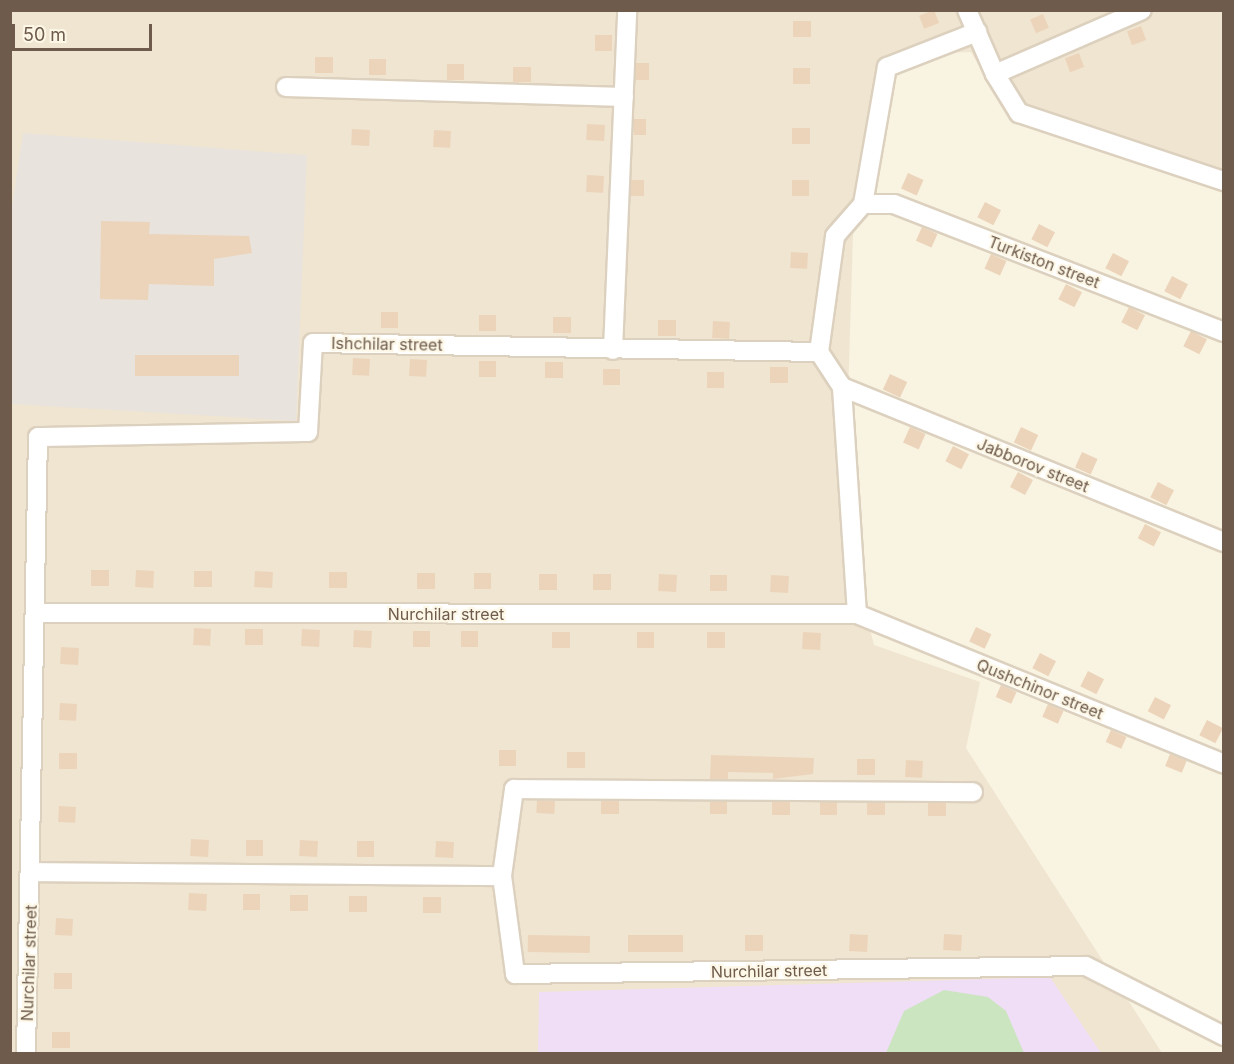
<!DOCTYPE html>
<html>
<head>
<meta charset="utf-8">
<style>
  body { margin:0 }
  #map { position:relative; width:1234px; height:1064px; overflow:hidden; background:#f9f3e1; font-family:Inter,sans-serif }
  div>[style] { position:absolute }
  .residential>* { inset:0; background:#f0e5d0 }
  .industrial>* { inset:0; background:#e8e3dc }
  .education>* { inset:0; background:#efdef5 }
  .green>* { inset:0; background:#cce5c1 }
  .building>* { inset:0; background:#ecd4bb; transform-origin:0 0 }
  .roads { filter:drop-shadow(2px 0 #dcd0be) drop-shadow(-2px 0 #dcd0be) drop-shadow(0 2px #dcd0be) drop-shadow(0 -2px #dcd0be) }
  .minor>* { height:18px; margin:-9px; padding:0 9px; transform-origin:9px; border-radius:9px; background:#fff }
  span { translate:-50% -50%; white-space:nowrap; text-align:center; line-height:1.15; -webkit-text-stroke:4.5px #fdf7e7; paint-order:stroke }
  .street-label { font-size:16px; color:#6e5b4b }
  .frame { position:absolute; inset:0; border:12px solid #6e5b4b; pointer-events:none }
  .scale { position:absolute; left:12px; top:24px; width:140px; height:27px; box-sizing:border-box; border:3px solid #6e5b4b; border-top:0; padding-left:8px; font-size:18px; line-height:21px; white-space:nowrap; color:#6e5b4b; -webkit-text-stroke:4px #fdf7e7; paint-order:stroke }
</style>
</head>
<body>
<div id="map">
  <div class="residential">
    <div style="clip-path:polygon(10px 11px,1223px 11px,1223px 173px,1011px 119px,971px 52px,896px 54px,853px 234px,844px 529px,874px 645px,980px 682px,966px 748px,1162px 1053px,11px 1053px)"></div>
  </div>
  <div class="industrial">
    <div style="clip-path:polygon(23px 133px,307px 155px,296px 421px,11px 404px,10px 219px)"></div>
  </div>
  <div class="education">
    <div style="clip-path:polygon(1050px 977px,1101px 1053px,538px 1054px,539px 992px)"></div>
  </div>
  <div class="green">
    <div style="clip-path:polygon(944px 990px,988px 997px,1006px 1011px,1024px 1053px,886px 1053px,904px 1011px)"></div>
  </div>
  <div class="building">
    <div style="left:934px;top:10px;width:14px;height:16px;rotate:69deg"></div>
    <div style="left:1043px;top:14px;width:15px;height:14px;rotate:67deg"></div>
    <div style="left:793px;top:21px;width:18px;height:16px"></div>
    <div style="left:1141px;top:26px;width:15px;height:15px;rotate:70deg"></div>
    <div style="left:595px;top:35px;width:17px;height:16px"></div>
    <div style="left:1079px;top:53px;width:15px;height:15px;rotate:70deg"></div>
    <div style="left:315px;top:57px;width:18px;height:16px"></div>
    <div style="left:369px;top:59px;width:17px;height:16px"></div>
    <div style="left:636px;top:63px;width:13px;height:17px"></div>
    <div style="left:447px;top:64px;width:17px;height:16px"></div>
    <div style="left:513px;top:67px;width:18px;height:15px"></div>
    <div style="left:793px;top:68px;width:17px;height:16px"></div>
    <div style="left:634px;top:119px;width:12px;height:16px"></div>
    <div style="left:587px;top:124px;width:18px;height:16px;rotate:3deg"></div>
    <div style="left:792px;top:128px;width:18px;height:16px"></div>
    <div style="left:352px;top:129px;width:18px;height:16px;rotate:3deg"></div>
    <div style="left:434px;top:130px;width:17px;height:17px;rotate:3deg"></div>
    <div style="left:908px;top:173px;width:17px;height:17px;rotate:24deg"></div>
    <div style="left:587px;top:175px;width:17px;height:17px;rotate:3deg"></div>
    <div style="left:631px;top:180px;width:13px;height:16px"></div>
    <div style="left:792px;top:180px;width:17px;height:16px"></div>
    <div style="left:985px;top:202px;width:18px;height:17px;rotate:27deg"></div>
    <div style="clip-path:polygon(101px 221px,150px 222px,149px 234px,249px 236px,252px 253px,214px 259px,214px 286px,149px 284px,148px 300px,100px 299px)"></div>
    <div style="left:1039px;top:224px;width:18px;height:17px;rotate:27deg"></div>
    <div style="left:922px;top:227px;width:17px;height:15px;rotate:24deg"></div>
    <div style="left:791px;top:252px;width:17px;height:16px;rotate:3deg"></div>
    <div style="left:1113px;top:253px;width:18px;height:17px;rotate:27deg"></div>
    <div style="left:991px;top:254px;width:17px;height:16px;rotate:24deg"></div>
    <div style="left:1172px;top:276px;width:18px;height:17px;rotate:27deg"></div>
    <div style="left:1066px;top:284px;width:18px;height:17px;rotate:27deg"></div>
    <div style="left:1129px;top:307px;width:18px;height:17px;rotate:27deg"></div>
    <div style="left:381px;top:312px;width:17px;height:16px"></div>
    <div style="left:479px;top:315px;width:17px;height:16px"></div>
    <div style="left:553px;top:317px;width:18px;height:16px"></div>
    <div style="left:658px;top:320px;width:18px;height:16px"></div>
    <div style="left:713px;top:321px;width:17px;height:17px;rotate:3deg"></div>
    <div style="left:1191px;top:331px;width:18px;height:17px;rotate:27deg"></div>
    <div style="left:135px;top:355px;width:104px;height:21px"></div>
    <div style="left:353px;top:358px;width:17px;height:17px;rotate:3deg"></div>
    <div style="left:410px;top:359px;width:17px;height:17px;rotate:3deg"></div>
    <div style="left:479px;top:361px;width:17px;height:16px"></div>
    <div style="left:545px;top:362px;width:18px;height:16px"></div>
    <div style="left:770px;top:367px;width:18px;height:16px"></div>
    <div style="left:603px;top:369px;width:17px;height:16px"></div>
    <div style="left:707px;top:372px;width:17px;height:16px"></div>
    <div style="left:890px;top:374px;width:19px;height:17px;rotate:25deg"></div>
    <div style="left:910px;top:427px;width:17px;height:17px;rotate:24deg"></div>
    <div style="left:1021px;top:427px;width:19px;height:17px;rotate:25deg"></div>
    <div style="left:953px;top:446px;width:18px;height:17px;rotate:27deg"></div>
    <div style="left:1082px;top:452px;width:17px;height:17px;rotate:24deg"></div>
    <div style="left:1018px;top:472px;width:17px;height:17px;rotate:28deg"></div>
    <div style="left:1158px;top:482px;width:18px;height:17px;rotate:27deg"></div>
    <div style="left:1145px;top:524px;width:18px;height:16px;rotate:27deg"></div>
    <div style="left:91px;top:570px;width:18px;height:16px"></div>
    <div style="left:136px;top:570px;width:18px;height:17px;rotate:3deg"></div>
    <div style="left:194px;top:571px;width:18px;height:16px"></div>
    <div style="left:255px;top:571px;width:18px;height:16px;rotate:3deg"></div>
    <div style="left:329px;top:572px;width:18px;height:16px"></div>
    <div style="left:417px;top:573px;width:18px;height:16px"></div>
    <div style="left:474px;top:573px;width:17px;height:16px"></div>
    <div style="left:539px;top:574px;width:18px;height:16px"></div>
    <div style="left:593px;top:574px;width:18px;height:16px"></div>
    <div style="left:659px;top:574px;width:18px;height:17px;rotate:3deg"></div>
    <div style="left:710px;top:575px;width:17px;height:16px"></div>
    <div style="left:771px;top:575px;width:18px;height:17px;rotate:3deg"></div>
    <div style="left:976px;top:627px;width:17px;height:16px;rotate:25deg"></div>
    <div style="left:194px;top:628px;width:17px;height:17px;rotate:3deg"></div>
    <div style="left:245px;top:629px;width:18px;height:16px"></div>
    <div style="left:302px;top:629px;width:18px;height:17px;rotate:3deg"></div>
    <div style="left:354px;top:630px;width:18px;height:17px;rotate:3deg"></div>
    <div style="left:413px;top:631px;width:17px;height:16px"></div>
    <div style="left:461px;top:631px;width:17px;height:16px"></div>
    <div style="left:552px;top:632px;width:18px;height:16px"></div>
    <div style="left:637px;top:632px;width:17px;height:16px"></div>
    <div style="left:707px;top:632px;width:18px;height:16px"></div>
    <div style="left:803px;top:632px;width:18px;height:17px;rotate:3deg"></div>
    <div style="left:61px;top:647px;width:18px;height:17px;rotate:3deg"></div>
    <div style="left:1040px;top:653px;width:18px;height:17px;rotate:27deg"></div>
    <div style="left:1088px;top:671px;width:18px;height:17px;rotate:27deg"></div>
    <div style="left:1001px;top:685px;width:17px;height:13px;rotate:24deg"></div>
    <div style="left:1155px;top:697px;width:18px;height:16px;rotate:27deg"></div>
    <div style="left:60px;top:703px;width:17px;height:17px;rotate:3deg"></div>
    <div style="left:1048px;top:704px;width:17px;height:14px;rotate:24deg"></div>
    <div style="left:1207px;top:720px;width:18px;height:17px;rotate:27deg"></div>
    <div style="left:1111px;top:730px;width:17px;height:13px;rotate:24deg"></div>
    <div style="left:499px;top:750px;width:17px;height:16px"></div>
    <div style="left:567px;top:752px;width:18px;height:16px"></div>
    <div style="left:59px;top:753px;width:18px;height:16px"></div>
    <div style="left:1170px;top:754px;width:18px;height:13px;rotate:22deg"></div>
    <div style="clip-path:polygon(711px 755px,814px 758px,813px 774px,773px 779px,773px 773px,728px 772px,728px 779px,710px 779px)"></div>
    <div style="left:857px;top:759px;width:18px;height:16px"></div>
    <div style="left:906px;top:760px;width:17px;height:17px;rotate:3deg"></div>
    <div style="left:537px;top:800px;width:18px;height:13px;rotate:3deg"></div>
    <div style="left:601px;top:801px;width:18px;height:13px"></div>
    <div style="left:710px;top:802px;width:17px;height:12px"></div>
    <div style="left:772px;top:802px;width:18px;height:13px"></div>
    <div style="left:820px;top:802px;width:17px;height:13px"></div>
    <div style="left:867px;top:803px;width:18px;height:12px"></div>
    <div style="left:928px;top:803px;width:18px;height:13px"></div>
    <div style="left:59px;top:806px;width:17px;height:16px;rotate:3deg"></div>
    <div style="left:191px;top:839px;width:18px;height:17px;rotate:3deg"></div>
    <div style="left:246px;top:840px;width:17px;height:16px"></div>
    <div style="left:300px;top:840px;width:18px;height:16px;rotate:3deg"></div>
    <div style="left:357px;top:841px;width:17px;height:16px"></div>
    <div style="left:436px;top:841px;width:18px;height:16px;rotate:3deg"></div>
    <div style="left:189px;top:893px;width:18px;height:17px;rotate:3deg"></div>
    <div style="left:243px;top:894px;width:17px;height:16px"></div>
    <div style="left:290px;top:895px;width:18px;height:16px"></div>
    <div style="left:349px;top:896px;width:18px;height:16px"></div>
    <div style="left:423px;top:897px;width:18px;height:16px"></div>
    <div style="left:56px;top:918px;width:17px;height:17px;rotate:3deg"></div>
    <div style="left:850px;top:934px;width:18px;height:17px;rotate:3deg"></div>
    <div style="left:944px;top:934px;width:18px;height:16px;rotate:3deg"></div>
    <div style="left:528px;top:935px;width:62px;height:17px;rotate:1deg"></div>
    <div style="left:628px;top:935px;width:55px;height:17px"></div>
    <div style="left:745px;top:935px;width:18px;height:16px"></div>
    <div style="left:54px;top:973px;width:18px;height:16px"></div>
    <div style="left:52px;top:1032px;width:18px;height:16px"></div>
  </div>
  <div class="roads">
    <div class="minor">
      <div style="left:967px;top:10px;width:70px;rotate:66.4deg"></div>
      <div style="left:995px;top:74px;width:46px;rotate:58.4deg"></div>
      <div style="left:1019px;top:113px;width:216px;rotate:18.4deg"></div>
      <div style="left:995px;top:74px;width:160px;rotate:-23.5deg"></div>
      <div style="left:286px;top:87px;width:338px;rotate:1.7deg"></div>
      <div style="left:863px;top:204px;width:31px"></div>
      <div style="left:894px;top:204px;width:354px;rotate:21.2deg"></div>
      <div style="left:613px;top:350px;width:340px;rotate:-87.6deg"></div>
      <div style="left:842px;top:387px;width:412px;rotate:22.1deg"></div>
      <div style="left:35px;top:613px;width:822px;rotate:0.07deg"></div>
      <div style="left:857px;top:614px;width:396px;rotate:22.2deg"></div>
      <div style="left:857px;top:614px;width:227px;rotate:-93.8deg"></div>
      <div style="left:842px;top:387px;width:42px;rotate:-123.3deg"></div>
      <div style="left:819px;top:352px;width:117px;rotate:-82.1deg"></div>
      <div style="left:835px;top:236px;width:43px;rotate:-48.8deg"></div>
      <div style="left:863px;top:204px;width:139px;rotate:-80.1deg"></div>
      <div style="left:887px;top:67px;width:97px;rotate:-21.3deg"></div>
      <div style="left:31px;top:872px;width:471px;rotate:0.5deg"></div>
      <div style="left:502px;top:876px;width:99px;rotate:82.4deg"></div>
      <div style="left:515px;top:974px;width:571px;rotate:-0.8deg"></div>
      <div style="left:1086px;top:966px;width:155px;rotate:26.9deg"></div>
      <div style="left:502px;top:876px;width:88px;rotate:-82.1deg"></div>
      <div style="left:514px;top:789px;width:459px;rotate:0.4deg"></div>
      <div style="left:26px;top:1054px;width:617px;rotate:-88.89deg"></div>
      <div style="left:38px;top:437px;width:270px;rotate:-1.1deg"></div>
      <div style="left:308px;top:432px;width:89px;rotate:-86.8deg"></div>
      <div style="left:313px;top:343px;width:506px;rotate:1.02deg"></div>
    </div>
  </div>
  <div class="street-label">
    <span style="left:1044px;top:262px;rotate:21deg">Turkiston street</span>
    <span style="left:387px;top:344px;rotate:1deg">Ishchilar street</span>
    <span style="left:1033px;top:465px;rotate:22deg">Jabborov street</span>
    <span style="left:446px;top:614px">Nurchilar street</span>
    <span style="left:1040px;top:689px;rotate:22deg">Qushchinor street</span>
    <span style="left:29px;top:963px;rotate:-88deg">Nurchilar street</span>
    <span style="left:769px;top:971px;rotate:-1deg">Nurchilar street</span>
  </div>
  <div class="frame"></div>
  <div class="scale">50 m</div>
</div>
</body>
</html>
